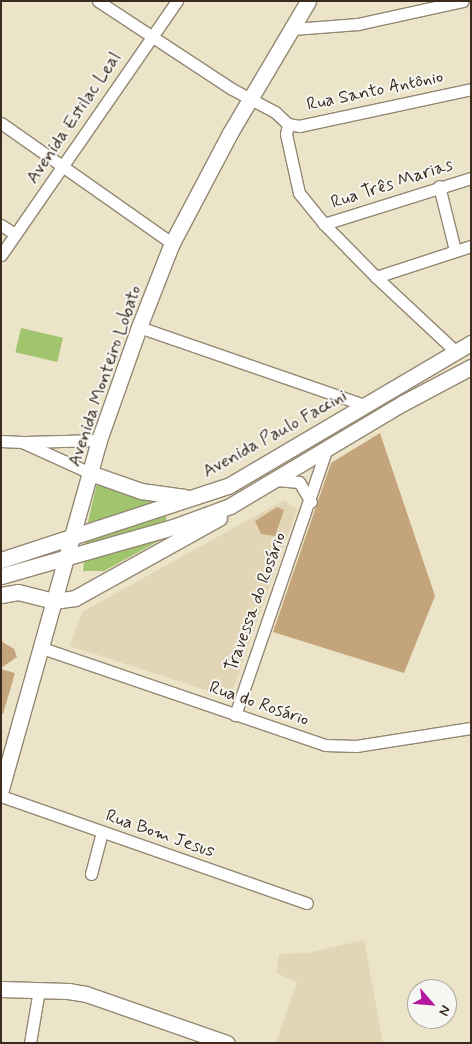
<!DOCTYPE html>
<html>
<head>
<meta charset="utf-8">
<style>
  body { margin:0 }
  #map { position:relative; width:472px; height:1044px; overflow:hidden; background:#ece4c8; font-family:Mynerve,sans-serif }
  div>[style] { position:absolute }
  .built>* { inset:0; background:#e3d6b7 }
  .green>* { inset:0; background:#a1c46e; transform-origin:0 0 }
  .building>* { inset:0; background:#c4a57b }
  .roads { filter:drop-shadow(1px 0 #948773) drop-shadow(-1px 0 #948773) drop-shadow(0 1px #948773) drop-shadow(0 -1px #948773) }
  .street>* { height:11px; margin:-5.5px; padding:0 5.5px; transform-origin:5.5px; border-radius:5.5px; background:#fff }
  .secondary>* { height:15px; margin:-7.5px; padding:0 7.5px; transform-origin:7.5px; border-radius:7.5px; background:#fff }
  span { translate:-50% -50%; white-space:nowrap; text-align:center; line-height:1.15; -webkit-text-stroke:4px #f6f6f2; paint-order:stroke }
  .street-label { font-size:18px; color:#3b2a1e }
  .frame { position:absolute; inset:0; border:2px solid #3b2a1e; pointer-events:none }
  .north { position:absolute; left:407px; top:979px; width:50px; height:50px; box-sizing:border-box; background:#f6f6f2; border:1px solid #aba49d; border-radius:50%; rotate:117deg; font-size:14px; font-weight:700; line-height:20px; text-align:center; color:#3b2a1e }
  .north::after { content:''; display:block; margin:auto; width:18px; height:22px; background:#b5179e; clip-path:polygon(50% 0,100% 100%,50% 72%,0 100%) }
</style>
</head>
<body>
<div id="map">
  <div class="built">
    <div style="clip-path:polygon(284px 500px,297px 509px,230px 698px,70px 646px,82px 612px)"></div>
    <div style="clip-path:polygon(364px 940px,383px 1043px,276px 1043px,297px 982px,276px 973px,279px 954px,307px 953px)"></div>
  </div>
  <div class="green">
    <div style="left:21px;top:328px;width:43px;height:25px;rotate:13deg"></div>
    <div style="clip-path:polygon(97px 483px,168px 501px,164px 538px,104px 571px,83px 571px,87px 526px)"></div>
  </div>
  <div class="building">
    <div style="clip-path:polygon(380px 433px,435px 596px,404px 673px,273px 632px,331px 463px)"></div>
    <div style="clip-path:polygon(277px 507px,284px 510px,275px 536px,261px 534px,255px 521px)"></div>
    <div style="clip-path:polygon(1px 641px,14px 649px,17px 657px,1px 668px)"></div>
    <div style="clip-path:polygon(1px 669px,15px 673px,3px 714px,1px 714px)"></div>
  </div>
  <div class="roads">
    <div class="street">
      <div style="left:98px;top:1px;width:160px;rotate:33.3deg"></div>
      <div style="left:232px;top:89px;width:49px;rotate:28.1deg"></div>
      <div style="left:275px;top:112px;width:18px;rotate:43deg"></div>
      <div style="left:293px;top:29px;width:65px;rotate:-4.4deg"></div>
      <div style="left:358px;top:24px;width:107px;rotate:-12.4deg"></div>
      <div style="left:1px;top:123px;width:209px;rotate:35.1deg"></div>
      <div style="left:288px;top:124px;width:10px;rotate:101deg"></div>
      <div style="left:286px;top:134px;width:60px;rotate:77.6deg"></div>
      <div style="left:299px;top:193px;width:40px;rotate:51deg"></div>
      <div style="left:324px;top:224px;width:74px;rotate:45.5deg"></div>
      <div style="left:376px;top:277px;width:108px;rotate:43.1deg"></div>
      <div style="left:288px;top:124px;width:11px;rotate:10deg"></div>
      <div style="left:299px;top:126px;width:176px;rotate:-12.1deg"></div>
      <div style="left:439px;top:186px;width:66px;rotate:76deg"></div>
      <div style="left:324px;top:224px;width:154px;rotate:-17.4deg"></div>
      <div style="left:1px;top:225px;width:17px;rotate:33deg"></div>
      <div style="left:1px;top:255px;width:309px;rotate:-55.3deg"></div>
      <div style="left:376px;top:277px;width:100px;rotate:-18.1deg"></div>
      <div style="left:139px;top:327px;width:238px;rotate:19.1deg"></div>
      <div style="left:1px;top:441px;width:21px;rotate:3deg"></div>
      <div style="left:22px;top:442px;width:75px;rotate:24.5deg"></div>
      <div style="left:26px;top:442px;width:73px;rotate:-1.6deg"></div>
      <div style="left:276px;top:480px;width:23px;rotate:5deg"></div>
      <div style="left:299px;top:482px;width:23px;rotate:59deg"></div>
      <div style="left:42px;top:648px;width:299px;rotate:18.9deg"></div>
      <div style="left:325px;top:745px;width:31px;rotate:2deg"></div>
      <div style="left:356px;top:746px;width:116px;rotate:-8.9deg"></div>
      <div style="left:235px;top:715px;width:282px;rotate:-71deg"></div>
      <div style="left:1px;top:796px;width:324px;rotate:19.3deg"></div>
      <div style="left:91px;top:874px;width:43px;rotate:-75.3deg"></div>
      <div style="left:30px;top:1043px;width:54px;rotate:-80.4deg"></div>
    </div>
    <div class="secondary">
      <div style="left:90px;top:473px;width:54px;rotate:19.4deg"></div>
      <div style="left:141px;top:491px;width:44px;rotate:7.8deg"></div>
      <div style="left:1px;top:560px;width:239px;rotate:-18.1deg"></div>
      <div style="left:228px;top:486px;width:282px;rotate:-30.5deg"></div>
      <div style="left:1px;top:576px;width:179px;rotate:-15.9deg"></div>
      <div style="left:173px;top:527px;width:61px;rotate:-20.2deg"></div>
      <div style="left:230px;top:506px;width:201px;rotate:-30.8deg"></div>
      <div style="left:403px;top:403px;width:77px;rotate:-27.9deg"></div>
      <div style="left:1px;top:595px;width:17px;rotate:-10deg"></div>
      <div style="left:18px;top:592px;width:37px;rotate:14deg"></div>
      <div style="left:54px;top:601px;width:21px;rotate:-8deg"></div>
      <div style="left:75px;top:598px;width:165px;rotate:-29.1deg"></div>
      <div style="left:1px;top:789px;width:362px;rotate:-74.3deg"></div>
      <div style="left:99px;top:440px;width:120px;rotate:-70.5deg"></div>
      <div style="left:139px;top:327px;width:90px;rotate:-68.6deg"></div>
      <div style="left:172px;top:243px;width:124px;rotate:-62.2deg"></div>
      <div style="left:230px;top:133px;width:153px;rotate:-59.4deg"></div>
      <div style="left:1px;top:989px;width:67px;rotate:1.7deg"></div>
      <div style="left:68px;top:991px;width:18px;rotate:9deg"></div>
      <div style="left:86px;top:994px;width:149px;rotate:19.2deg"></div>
    </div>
  </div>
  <div class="street-label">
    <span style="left:375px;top:91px;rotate:-12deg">Rua Santo Antônio</span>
    <span style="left:74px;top:118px;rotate:-56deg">Avenida Estilac Leal</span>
    <span style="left:392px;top:184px;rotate:-18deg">Rua Três Marias</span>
    <span style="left:105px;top:376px;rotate:-71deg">Avenida Monteiro Lobato</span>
    <span style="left:275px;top:434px;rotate:-29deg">Avenida Paulo Faccini</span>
    <span style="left:256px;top:602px;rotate:-70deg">Travessa do Rosário</span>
    <span style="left:259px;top:704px;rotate:19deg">Rua do Rosário</span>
    <span style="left:160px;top:834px;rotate:19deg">Rua Bom Jesus</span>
  </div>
  <div class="frame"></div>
  <div class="north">N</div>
</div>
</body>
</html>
